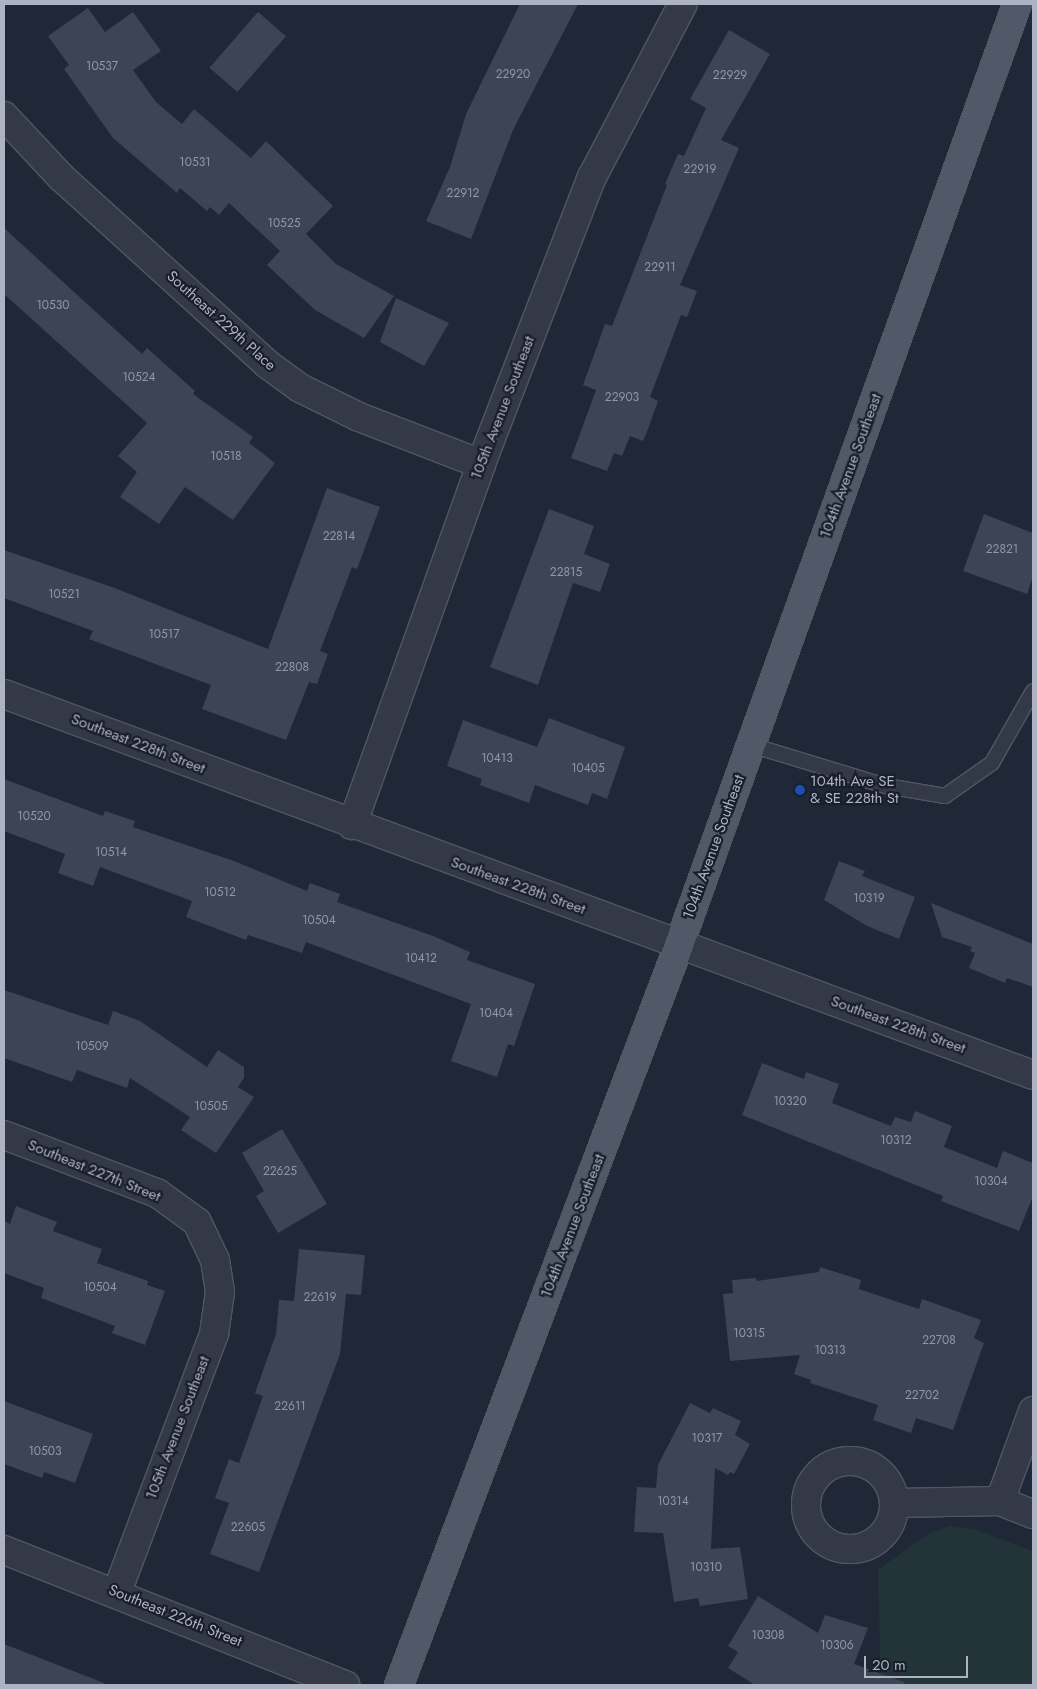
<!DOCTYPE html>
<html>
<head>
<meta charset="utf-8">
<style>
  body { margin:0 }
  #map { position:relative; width:1037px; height:1689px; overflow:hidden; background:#202736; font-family:Jost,sans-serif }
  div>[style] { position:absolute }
  .green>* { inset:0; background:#233438 }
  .building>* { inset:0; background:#3c4456; transform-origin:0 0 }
  .roads { filter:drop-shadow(1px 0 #515664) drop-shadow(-1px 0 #515664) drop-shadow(0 1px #515664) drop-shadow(0 -1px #515664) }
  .service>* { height:14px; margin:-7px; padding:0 7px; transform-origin:7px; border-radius:7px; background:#333946 }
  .minor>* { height:28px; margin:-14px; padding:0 14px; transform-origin:14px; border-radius:14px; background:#333946 }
  .minor>.ring { margin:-14px; padding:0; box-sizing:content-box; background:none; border:28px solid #333946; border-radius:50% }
  .primary>* { height:28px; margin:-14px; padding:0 14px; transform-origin:14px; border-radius:14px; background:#515867 }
  .dots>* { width:14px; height:14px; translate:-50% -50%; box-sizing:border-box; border:2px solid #191e2b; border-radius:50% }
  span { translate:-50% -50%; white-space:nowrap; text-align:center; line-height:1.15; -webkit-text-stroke:4.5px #191e2b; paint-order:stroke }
  .number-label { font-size:12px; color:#9297a8 }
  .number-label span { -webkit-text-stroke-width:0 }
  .street-label { font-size:15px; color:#aeb3c3 }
  .poi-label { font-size:15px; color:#aeb3c3 }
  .left { translate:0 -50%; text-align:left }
  .frame { position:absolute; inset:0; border:5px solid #aeb3c3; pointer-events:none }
  .scale { position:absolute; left:864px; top:1656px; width:104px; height:22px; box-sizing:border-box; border:2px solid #aeb3c3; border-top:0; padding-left:6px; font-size:15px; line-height:18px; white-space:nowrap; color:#aeb3c3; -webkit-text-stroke:4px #191e2b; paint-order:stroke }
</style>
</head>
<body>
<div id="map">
  <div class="green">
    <div style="clip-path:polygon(949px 1526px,974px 1529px,1033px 1551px,1033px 1685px,881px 1685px,878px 1570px,928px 1534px)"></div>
  </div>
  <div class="building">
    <div style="clip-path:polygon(520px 4px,578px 4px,513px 130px,471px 239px,426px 221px,450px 167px,466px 114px)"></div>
    <div style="clip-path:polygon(88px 8px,105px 32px,133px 12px,161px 51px,133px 70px,156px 102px,182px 124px,194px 109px,251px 158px,266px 141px,333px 206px,306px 234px,336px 264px,394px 296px,364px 338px,315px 310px,267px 265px,280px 251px,229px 203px,219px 215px,210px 207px,207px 211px,180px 188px,177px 193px,113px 138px,64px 69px,69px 65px,48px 36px)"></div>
    <div style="left:258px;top:12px;width:37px;height:74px;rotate:41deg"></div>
    <div style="clip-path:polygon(729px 30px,770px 54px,721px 140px,739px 148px,680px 285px,697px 291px,687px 317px,681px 315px,650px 397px,658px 401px,648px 429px,643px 441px,630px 436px,622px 456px,614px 453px,607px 471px,571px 458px,596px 390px,583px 385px,605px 324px,612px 326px,667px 185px,665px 184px,678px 154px,684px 156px,706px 108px,690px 99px)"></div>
    <div style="clip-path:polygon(4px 228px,142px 354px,147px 348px,195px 391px,193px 394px,253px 437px,249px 443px,275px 463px,233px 520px,185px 487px,159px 524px,120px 497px,137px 472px,118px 456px,147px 423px,4px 294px)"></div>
    <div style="clip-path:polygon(396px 298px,449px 323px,424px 366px,380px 342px)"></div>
    <div style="clip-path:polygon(327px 488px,380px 507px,357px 569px,352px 567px,320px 651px,328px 654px,317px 684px,309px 682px,286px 740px,202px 709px,211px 685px,89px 639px,93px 631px,4px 598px,4px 550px,112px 587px,268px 649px)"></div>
    <div style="clip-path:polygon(549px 509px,594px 526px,584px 554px,610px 564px,600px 592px,573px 583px,538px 685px,490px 667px)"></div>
    <div style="clip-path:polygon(984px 514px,1033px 533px,1033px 576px,1027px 594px,963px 571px)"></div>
    <div style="clip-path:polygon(549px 718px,625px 747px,607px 799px,592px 793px,588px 805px,535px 785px,529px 803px,480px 785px,482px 779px,447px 766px,463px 720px,537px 747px)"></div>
    <div style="clip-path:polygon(4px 779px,103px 816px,105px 811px,135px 821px,133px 827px,234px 861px,307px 891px,310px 883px,340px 894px,337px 902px,433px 936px,470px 952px,467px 960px,535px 984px,514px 1046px,508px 1044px,497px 1077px,451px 1061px,471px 1004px,306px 942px,302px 953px,248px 935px,246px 940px,186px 917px,192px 901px,100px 867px,93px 886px,58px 873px,65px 854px,4px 831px)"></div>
    <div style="clip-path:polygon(839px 861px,865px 871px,862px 876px,915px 897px,899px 939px,867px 926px,824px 900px)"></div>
    <div style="clip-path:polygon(931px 903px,1033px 944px,1033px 987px,1007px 978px,1005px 983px,969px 968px,975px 953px,970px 951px,972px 947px,942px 937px)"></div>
    <div style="clip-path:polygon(4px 990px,108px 1025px,113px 1011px,140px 1021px,207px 1067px,218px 1050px,244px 1067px,244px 1078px,238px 1087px,254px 1097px,216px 1153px,181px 1130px,190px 1117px,130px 1078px,127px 1088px,77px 1070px,72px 1082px,4px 1058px)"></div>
    <div style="clip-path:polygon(762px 1063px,804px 1079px,806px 1072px,839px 1084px,832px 1103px,891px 1126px,895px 1117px,911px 1122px,915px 1111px,952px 1126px,944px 1147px,997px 1168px,1003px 1151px,1033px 1163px,1033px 1196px,1019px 1231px,941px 1201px,943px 1196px,742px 1115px)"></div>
    <div style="clip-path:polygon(282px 1129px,327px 1204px,278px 1233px,256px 1196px,264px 1191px,242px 1153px)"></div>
    <div style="clip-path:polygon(16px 1206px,57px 1222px,53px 1231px,102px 1249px,97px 1263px,148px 1281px,147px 1285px,165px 1291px,145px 1345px,112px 1333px,115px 1326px,41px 1298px,44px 1288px,4px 1273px,4px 1221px,10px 1224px)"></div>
    <div style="clip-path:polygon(299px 1249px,365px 1255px,361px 1295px,346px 1294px,340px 1354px,259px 1572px,210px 1554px,229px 1503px,215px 1498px,229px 1459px,239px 1463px,263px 1396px,255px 1393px,276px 1334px,279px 1300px,294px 1301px)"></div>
    <div style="clip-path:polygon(820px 1267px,861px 1280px,859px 1289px,919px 1309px,922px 1299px,981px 1320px,974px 1338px,984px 1343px,953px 1430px,916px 1418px,911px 1433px,873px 1420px,878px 1405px,810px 1383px,811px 1380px,794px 1374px,800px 1355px,730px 1361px,723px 1294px,733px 1293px,732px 1280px,756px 1278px,757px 1281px,819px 1272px)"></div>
    <div style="clip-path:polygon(4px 1401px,93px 1434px,75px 1483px,44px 1472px,42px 1478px,4px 1464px)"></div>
    <div style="clip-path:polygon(690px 1403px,710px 1413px,713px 1408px,741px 1421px,735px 1435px,750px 1444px,734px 1474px,730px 1472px,728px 1475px,715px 1468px,711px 1549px,740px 1547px,748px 1599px,700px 1606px,698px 1598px,674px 1602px,663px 1533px,634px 1532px,637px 1487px,656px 1488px,658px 1465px)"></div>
    <div style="clip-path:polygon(758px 1596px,818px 1633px,825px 1615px,868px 1628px,854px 1664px,904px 1682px,904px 1685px,755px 1685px,728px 1668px,738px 1652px,728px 1646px)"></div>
    <div style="clip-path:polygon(4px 1644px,104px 1683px,103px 1685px,4px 1685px)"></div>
  </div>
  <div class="roads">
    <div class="service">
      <div style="left:751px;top:745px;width:141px;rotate:16.9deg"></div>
      <div style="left:886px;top:786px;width:60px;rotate:9.6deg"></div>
      <div style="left:945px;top:796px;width:57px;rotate:-35.1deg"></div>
      <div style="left:992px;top:763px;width:83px;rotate:-60.3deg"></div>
    </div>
    <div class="minor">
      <div style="left:4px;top:116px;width:83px;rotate:46.9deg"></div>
      <div style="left:61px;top:177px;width:278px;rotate:42.2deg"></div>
      <div style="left:267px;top:364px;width:41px;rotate:36deg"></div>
      <div style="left:300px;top:388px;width:66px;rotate:26.2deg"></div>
      <div style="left:359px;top:417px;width:131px;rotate:21.1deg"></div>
      <div style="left:4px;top:694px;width:1097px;rotate:20.32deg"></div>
      <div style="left:352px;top:825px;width:383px;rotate:-70.3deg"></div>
      <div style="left:481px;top:464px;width:308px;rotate:-68.9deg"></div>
      <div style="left:592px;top:177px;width:195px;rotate:-62.3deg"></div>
      <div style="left:4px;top:1135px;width:164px;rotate:20.8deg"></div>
      <div style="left:157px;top:1193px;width:49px;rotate:35.9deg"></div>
      <div style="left:197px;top:1222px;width:42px;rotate:64.7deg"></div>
      <div style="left:215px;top:1260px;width:32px;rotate:81deg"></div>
      <div style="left:220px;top:1292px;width:42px;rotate:98.1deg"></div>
      <div style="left:214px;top:1334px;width:276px;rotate:110.6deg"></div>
      <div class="ring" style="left:806px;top:1461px;width:60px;height:60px"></div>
      <div style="left:1000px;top:1501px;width:96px;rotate:-69.9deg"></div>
      <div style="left:895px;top:1503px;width:105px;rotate:-1.1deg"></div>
      <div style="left:1000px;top:1501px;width:35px;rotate:22deg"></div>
      <div style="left:4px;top:1550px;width:367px;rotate:21.6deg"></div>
    </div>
    <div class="primary">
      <div style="left:399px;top:1685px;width:791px;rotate:-69.27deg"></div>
      <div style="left:679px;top:945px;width:1000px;rotate:-70.24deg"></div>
    </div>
  </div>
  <div class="dots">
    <div style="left:800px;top:790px;background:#1a4fb4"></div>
  </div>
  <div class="number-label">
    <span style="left:102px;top:67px">10537</span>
    <span style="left:513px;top:75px">22920</span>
    <span style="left:730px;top:76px">22929</span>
    <span style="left:195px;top:163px">10531</span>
    <span style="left:700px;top:170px">22919</span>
    <span style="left:463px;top:194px">22912</span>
    <span style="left:284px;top:224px">10525</span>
    <span style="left:660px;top:268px">22911</span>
    <span style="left:53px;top:306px">10530</span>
    <span style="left:139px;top:378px">10524</span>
    <span style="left:622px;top:398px">22903</span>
    <span style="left:226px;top:457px">10518</span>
    <span style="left:339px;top:537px">22814</span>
    <span style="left:1002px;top:550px">22821</span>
    <span style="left:566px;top:573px">22815</span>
    <span style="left:64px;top:595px">10521</span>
    <span style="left:164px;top:635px">10517</span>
    <span style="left:292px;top:668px">22808</span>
    <span style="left:497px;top:759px">10413</span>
    <span style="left:588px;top:769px">10405</span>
    <span style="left:34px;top:817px">10520</span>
    <span style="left:111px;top:853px">10514</span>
    <span style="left:220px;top:893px">10512</span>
    <span style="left:869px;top:899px">10319</span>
    <span style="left:319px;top:921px">10504</span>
    <span style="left:421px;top:959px">10412</span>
    <span style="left:496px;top:1014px">10404</span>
    <span style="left:92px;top:1047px">10509</span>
    <span style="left:790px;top:1102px">10320</span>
    <span style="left:211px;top:1107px">10505</span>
    <span style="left:896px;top:1141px">10312</span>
    <span style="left:280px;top:1172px">22625</span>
    <span style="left:991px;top:1182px">10304</span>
    <span style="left:100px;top:1288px">10504</span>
    <span style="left:320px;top:1298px">22619</span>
    <span style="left:749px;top:1334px">10315</span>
    <span style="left:939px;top:1341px">22708</span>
    <span style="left:830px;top:1351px">10313</span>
    <span style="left:922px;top:1396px">22702</span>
    <span style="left:290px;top:1407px">22611</span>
    <span style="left:707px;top:1439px">10317</span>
    <span style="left:45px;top:1452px">10503</span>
    <span style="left:673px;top:1502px">10314</span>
    <span style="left:248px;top:1528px">22605</span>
    <span style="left:706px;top:1568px">10310</span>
    <span style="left:768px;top:1636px">10308</span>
    <span style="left:837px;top:1646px">10306</span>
  </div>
  <div class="street-label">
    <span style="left:221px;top:321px;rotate:42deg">Southeast 229th Place</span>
    <span style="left:503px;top:408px;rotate:-69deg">105th Avenue Southeast</span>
    <span style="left:851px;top:466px;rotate:-70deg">104th Avenue Southeast</span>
    <span style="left:138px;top:744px;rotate:21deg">Southeast 228th Street</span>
    <span style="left:714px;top:847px;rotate:-70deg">104th Avenue Southeast</span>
    <span style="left:518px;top:886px;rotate:20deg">Southeast 228th Street</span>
    <span style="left:898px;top:1025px;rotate:20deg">Southeast 228th Street</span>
    <span style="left:94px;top:1171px;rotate:22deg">Southeast 227th Street</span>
    <span style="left:573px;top:1226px;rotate:-69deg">104th Avenue Southeast</span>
    <span style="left:178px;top:1428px;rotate:-69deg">105th Avenue Southeast</span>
    <span style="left:175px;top:1616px;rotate:22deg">Southeast 226th Street</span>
  </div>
  <div class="poi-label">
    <span class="left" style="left:810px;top:790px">104th Ave SE<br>&amp; SE 228th St</span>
  </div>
  <div class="frame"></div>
  <div class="scale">20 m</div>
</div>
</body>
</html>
